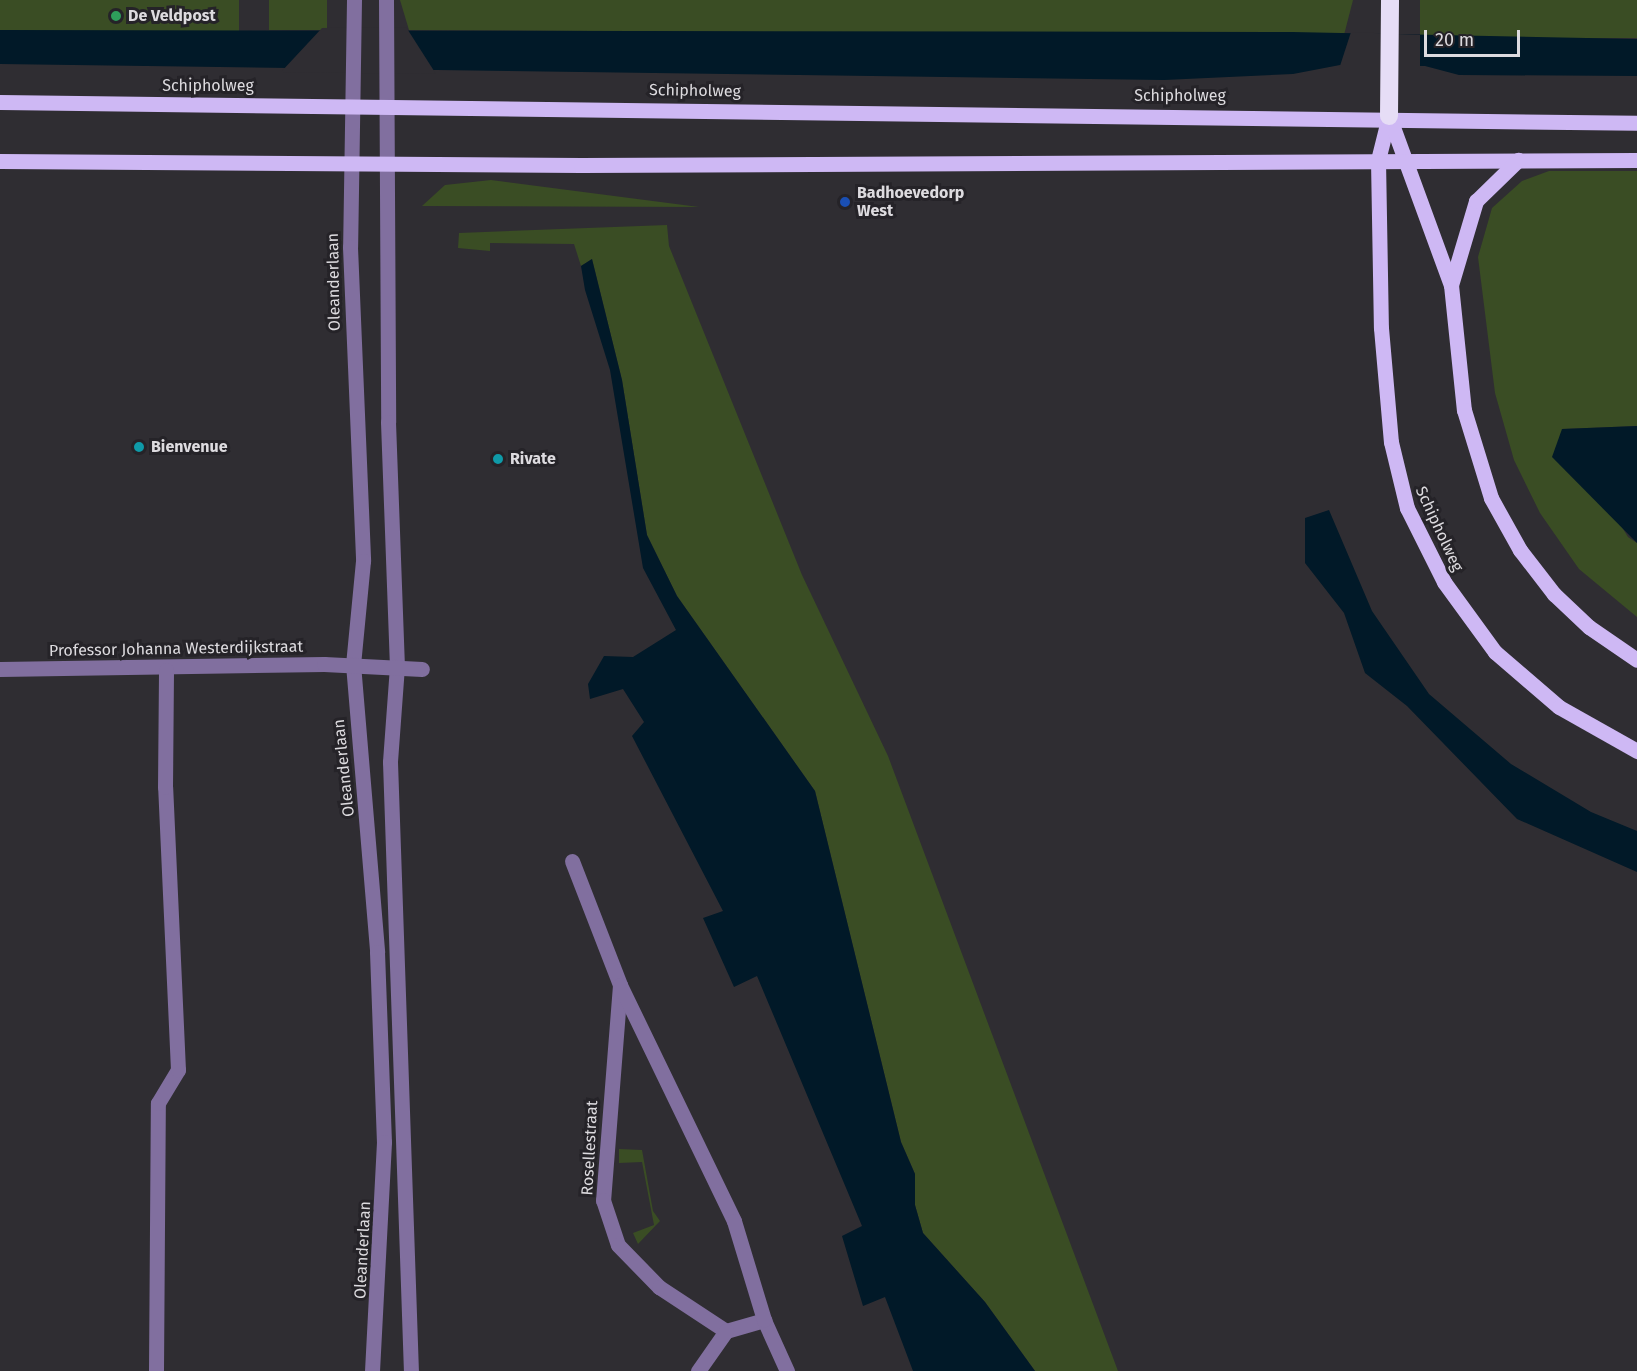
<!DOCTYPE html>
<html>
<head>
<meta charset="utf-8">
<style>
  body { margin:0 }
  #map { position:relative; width:1637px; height:1371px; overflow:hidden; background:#2f2d32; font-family:"Fira Sans",sans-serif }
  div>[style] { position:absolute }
  .green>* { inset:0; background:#3a4d24; transform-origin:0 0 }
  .water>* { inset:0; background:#011928 }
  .pier>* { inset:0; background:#2f2d32 }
  .minor>* { height:15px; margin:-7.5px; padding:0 7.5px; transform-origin:7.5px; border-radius:7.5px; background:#816f9f }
  .major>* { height:15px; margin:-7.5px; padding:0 7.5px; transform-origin:7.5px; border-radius:7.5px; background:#ceb8f4 }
  .highway>* { height:18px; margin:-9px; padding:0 9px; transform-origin:9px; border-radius:9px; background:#e6ddf6 }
  .dots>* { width:16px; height:16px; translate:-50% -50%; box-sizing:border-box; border:3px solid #252328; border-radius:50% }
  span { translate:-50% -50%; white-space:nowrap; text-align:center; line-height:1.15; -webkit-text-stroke:6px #252328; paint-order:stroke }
  .poi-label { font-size:16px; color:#dddbdf; font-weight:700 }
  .left { translate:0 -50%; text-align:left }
  .street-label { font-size:16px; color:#dddbdf }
  .scale { position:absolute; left:1424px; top:30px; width:96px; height:27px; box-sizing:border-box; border:3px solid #dddbdf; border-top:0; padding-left:8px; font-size:18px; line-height:21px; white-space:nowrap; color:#dddbdf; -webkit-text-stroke:4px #252328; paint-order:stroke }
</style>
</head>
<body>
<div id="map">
  <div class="green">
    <div style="left:0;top:0;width:239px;height:31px"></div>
    <div style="left:269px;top:0;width:58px;height:30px"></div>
    <div style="clip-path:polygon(400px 0,1353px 0,1344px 35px,409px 30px)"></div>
    <div style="left:1420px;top:0;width:217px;height:38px"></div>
    <div style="clip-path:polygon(1549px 171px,1637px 171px,1637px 426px,1562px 429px,1628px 537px,1637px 543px,1637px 617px,1579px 569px,1540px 513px,1514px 460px,1495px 393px,1478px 257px,1492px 208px,1522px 181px)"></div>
    <div style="clip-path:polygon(491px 180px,699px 207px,422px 206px,445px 185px)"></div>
    <div style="clip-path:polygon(667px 225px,669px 246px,802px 575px,888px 756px,1118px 1371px,1035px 1371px,985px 1302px,923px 1233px,915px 1205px,915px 1174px,901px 1142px,815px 791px,677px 596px,647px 535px,622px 380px,592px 259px,581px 266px,574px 244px,490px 243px,490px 251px,458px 248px,459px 233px)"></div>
    <div style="clip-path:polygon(619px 1149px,642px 1150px,653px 1211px,660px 1221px,638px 1244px,633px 1233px,654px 1225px,642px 1162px,619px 1163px)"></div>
  </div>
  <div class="water">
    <div style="clip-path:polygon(0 30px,1292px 32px,1637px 39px,1637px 76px,1459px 75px,1425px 66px,1340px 65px,1293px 74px,1164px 80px,0 64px)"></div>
    <div style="clip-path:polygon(592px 259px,622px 380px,647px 535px,677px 596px,815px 791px,901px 1142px,915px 1174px,915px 1205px,923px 1233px,985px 1302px,1035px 1371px,913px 1371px,885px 1297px,863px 1306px,842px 1236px,862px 1226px,757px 976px,734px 987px,703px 918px,723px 911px,632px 736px,644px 722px,623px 689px,590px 699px,588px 684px,604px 656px,633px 657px,676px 630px,643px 568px,610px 370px,585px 290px,581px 266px)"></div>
    <div style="clip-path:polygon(1637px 426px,1637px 543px,1552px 457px,1562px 429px)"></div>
    <div style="clip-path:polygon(1329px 510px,1372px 611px,1429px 694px,1511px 764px,1591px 812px,1637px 831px,1637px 872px,1517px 819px,1407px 706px,1365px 673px,1344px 613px,1305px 563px,1305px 518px)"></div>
  </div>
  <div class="pier">
    <div style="clip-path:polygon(406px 27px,436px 74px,281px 72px,322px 28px)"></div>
    <div style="clip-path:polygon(1351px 32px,1420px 35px,1420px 69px,1339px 69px)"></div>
  </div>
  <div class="minor">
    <div style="left:354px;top:0;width:247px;rotate:90.9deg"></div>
    <div style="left:350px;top:247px;width:314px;rotate:87.6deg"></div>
    <div style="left:363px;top:561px;width:103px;rotate:95.5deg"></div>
    <div style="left:353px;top:664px;width:289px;rotate:85.2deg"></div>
    <div style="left:377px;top:952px;width:190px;rotate:87.9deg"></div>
    <div style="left:384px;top:1142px;width:229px;rotate:93deg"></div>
    <div style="left:386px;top:0;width:422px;rotate:89.7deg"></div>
    <div style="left:388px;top:422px;width:244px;rotate:87.9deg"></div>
    <div style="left:397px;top:666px;width:96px;rotate:94.2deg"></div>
    <div style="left:390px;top:762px;width:609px;rotate:88.03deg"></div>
    <div style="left:0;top:669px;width:324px;rotate:-0.9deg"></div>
    <div style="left:324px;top:664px;width:98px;rotate:2.9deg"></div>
    <div style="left:572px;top:861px;width:133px;rotate:68.8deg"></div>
    <div style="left:620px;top:985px;width:216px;rotate:94.5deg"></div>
    <div style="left:603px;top:1200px;width:47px;rotate:71.6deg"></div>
    <div style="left:618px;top:1245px;width:59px;rotate:45.7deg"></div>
    <div style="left:659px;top:1287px;width:80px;rotate:33.3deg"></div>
    <div style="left:726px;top:1331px;width:40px;rotate:-16deg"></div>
    <div style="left:764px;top:1320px;width:56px;rotate:65.7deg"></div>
    <div style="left:620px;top:985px;width:262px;rotate:64.2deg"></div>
    <div style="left:734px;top:1221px;width:103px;rotate:73.1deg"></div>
    <div style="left:156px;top:1371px;width:268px;rotate:-89.6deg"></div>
    <div style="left:158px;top:1103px;width:39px;rotate:-59deg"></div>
    <div style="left:178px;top:1070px;width:283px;rotate:-92.6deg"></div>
    <div style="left:165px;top:787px;width:117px;rotate:-89.5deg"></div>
    <div style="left:698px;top:1371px;width:49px;rotate:-55deg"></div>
  </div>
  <div class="major">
    <div style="left:0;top:102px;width:1637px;rotate:0.73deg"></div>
    <div style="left:1389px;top:116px;width:45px;rotate:104deg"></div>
    <div style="left:1378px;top:160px;width:168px;rotate:89deg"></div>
    <div style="left:1381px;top:328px;width:114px;rotate:85deg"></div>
    <div style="left:1391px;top:442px;width:68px;rotate:76.4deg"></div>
    <div style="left:1407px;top:508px;width:83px;rotate:63.4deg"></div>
    <div style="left:1444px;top:582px;width:87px;rotate:53.9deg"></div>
    <div style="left:1495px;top:652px;width:84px;rotate:40.7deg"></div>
    <div style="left:1559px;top:707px;width:90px;rotate:29.4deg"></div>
    <div style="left:1389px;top:116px;width:180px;rotate:69.9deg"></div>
    <div style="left:1451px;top:285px;width:126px;rotate:84.1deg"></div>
    <div style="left:1464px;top:410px;width:92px;rotate:72.9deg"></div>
    <div style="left:1491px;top:498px;width:60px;rotate:60.9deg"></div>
    <div style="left:1520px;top:550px;width:56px;rotate:52.3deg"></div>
    <div style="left:1554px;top:594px;width:48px;rotate:43.3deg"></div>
    <div style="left:1589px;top:627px;width:58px;rotate:34.5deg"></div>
    <div style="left:0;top:161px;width:581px;rotate:0.39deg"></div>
    <div style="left:581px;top:165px;width:1056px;rotate:-0.27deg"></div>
    <div style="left:1451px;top:285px;width:88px;rotate:-73.4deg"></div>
    <div style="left:1476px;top:201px;width:59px;rotate:-44.3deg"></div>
  </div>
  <div class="highway">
    <div style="left:1389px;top:116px;width:116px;rotate:-89.5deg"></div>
  </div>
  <div class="dots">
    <div style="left:116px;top:16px;background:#2e9e5b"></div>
    <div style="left:845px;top:202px;background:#1a4fb4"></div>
    <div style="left:139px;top:447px;background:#0f9aa8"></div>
    <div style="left:498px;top:459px;background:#0f9aa8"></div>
  </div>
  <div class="poi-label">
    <span class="left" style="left:128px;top:16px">De Veldpost</span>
    <span class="left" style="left:857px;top:202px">Badhoevedorp<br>West</span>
    <span class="left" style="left:151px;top:447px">Bienvenue</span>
    <span class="left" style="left:510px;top:459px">Rivate</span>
  </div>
  <div class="street-label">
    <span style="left:208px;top:86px">Schipholweg</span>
    <span style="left:695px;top:91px;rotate:1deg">Schipholweg</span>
    <span style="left:1180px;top:96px">Schipholweg</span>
    <span style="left:334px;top:282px;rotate:-91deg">Oleanderlaan</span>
    <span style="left:1439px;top:529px;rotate:65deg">Schipholweg</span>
    <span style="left:176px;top:649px;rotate:-1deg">Professor Johanna Westerdijkstraat</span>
    <span style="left:344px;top:768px;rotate:-96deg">Oleanderlaan</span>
    <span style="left:590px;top:1148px;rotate:-87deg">Rosellestraat</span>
    <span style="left:363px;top:1250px;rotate:-87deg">Oleanderlaan</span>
  </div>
  <div class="scale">20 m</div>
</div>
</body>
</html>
